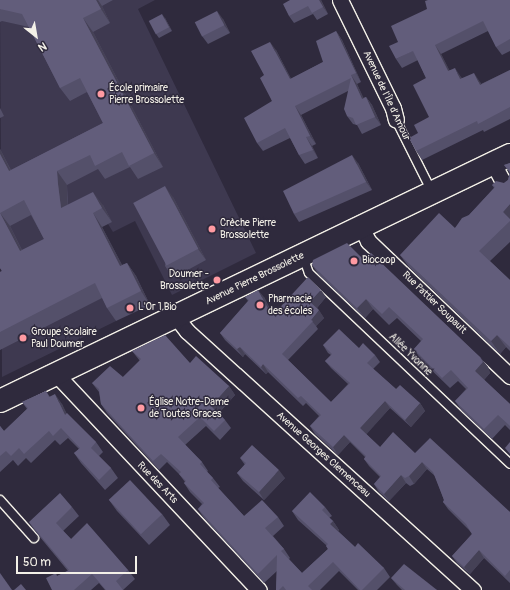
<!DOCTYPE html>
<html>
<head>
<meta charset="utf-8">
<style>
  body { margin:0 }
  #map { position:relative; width:510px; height:590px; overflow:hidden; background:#2f2a3d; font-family:Pangolin,sans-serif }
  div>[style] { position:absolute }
  .built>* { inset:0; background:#3e3950 }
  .roads { filter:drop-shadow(1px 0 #f4f1e8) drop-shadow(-1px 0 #f4f1e8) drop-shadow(0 1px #f4f1e8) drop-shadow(0 -1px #f4f1e8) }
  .service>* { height:8px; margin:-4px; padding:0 4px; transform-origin:4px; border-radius:4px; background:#2f2a3d }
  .minor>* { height:15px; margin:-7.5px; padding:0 7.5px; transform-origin:7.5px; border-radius:7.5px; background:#2f2a3d }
  .secondary>* { height:22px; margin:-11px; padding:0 11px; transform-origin:11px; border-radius:11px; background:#2f2a3d }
  .wall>* { inset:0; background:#54506a }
  .shaded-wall>* { inset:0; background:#454156 }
  .building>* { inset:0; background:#625d7b; transform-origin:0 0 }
  .dots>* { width:11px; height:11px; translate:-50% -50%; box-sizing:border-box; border:2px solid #2f2a3d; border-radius:50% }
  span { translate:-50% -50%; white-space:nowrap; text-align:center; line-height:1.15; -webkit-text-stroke:3px #2f2a3d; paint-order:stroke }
  .poi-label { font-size:10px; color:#f4f1e8 }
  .left { translate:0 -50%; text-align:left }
  .right { translate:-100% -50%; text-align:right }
  .street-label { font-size:10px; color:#f4f1e8 }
  .north { position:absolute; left:16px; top:16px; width:40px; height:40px; -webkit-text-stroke:3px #2f2a3d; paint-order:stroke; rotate:149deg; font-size:11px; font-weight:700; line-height:16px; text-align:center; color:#f4f1e8 }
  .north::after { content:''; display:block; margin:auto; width:14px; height:18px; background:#f4f1e8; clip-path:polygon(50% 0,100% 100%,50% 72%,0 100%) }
  .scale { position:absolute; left:16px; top:556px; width:121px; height:18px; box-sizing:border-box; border:2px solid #f4f1e8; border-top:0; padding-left:5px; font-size:12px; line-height:14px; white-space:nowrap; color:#f4f1e8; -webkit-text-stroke:3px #2f2a3d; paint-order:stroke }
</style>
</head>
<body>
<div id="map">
  <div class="built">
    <div style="clip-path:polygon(0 0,155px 0,138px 9px,256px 253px,172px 295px,135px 221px,113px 232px,108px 224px,92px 232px,103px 295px,116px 321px,2px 377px)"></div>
  </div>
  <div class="roads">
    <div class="service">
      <div style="left:396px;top:120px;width:80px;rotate:63.4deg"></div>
      <div style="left:303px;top:256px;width:18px;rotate:71deg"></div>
      <div style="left:309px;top:273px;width:277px;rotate:43.5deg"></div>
      <div style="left:0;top:500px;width:51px;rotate:48.2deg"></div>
    </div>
    <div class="minor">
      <div style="left:340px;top:0;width:120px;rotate:63.9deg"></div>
      <div style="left:393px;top:108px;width:12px;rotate:76deg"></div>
      <div style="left:493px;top:163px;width:19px;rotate:62deg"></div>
      <div style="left:502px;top:180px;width:11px;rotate:41deg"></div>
      <div style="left:361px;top:227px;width:16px;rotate:63deg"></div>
      <div style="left:368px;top:241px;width:196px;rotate:43.6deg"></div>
      <div style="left:176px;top:317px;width:18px;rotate:52deg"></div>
      <div style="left:187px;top:331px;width:386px;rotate:42.2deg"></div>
      <div style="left:56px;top:374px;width:296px;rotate:46.8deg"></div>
    </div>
    <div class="secondary">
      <div style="left:0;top:401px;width:566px;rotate:-25.75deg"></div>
    </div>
  </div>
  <div class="wall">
    <div style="clip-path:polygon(evenodd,0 0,113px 0,102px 6px,110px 23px,93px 32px,163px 167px,138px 179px,130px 167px,105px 179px,98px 169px,67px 185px,68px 205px,103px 205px,112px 222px,102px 227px,122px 265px,127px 263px,136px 276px,150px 305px,116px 321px,107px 308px,102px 298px,0 350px,0 272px,2px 271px,0 268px,0 149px,11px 170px,103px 123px,87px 92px,70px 101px,60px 88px,29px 27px,2px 21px,0 22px,0 0,31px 215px,44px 239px,22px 250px,10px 226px,31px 215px)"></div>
    <div style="clip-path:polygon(290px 0,321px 0,328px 14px,317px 20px,313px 14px,294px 23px,289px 16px)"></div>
    <div style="clip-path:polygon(510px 0,510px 51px,502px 55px,496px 47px,488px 31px,441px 54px,449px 70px,461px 77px,462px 79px,480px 82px,481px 84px,510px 70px,510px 119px,484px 132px,483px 130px,422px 160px,416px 151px,418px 133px,429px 117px,426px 78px,418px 60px,402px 68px,396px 59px)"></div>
    <div style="clip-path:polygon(165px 18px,172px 31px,159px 38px,156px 34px)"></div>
    <div style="clip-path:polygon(223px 19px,230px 33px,208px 44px,202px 36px)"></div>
    <div style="clip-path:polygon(336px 31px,342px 40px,361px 82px,357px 84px,363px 98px,366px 97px,372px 105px,381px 125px,362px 134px,357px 125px,353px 124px,347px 116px,348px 91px,301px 115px,316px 144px,312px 146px,318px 158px,305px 164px,299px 155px,290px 138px,263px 151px,257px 143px,272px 101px,264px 75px,276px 50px,291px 79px,323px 62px)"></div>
    <div style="clip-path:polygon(0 108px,4px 116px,0 118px)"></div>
    <div style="clip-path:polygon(358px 163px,372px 190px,299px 222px,294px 214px)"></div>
    <div style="clip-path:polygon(510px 163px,510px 242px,490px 261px,510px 280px,510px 351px,506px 347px,500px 354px,409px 267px,400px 255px,455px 228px,469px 215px,494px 188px,492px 185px,504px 183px,508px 180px,510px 173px,504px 165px)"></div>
    <div style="clip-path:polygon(173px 197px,206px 260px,173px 278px,165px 266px)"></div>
    <div style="clip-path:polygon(364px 260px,480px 357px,488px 367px,490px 373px,484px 380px,510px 404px,510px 430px,505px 425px,492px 439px,462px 411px,455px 401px,466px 389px,458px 381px,450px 388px,421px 360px,414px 349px,421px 341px,397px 318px,389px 325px,373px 309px,365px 318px,319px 275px,312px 265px)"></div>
    <div style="clip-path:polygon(245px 297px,264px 297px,273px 315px,326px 297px,317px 308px,324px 318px,316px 326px,318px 329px,288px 360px,331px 402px,348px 384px,331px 368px,325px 361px,331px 355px,328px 353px,323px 345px,359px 348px,375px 355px,380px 362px,373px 369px,396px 389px,420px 403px,425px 411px,411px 427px,390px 408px,366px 434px,380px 447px,415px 453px,510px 512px,510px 583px,484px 558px,470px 574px,457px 563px,452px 556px,472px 534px,469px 530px,448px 509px,443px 502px,444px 500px,435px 476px,427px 469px,414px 484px,410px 486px,406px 483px,389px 501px,379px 492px,374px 484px,380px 477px,369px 466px,364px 459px,365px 457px,350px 442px,338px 455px,315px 434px,310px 426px,319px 416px,306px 403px,303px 406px,268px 372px,266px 374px,245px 354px,243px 357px,225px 340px,220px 333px,248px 301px)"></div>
    <div style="clip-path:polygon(132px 351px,190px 363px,229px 386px,235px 395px,219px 413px,225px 420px,231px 428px,220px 440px,206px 426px,185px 445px,202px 462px,208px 471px,207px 472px,213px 478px,220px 487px,218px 488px,244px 516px,278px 517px,284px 526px,273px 536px,284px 549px,290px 558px,289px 559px,302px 573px,328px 549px,326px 545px,298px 520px,292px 511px,325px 507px,332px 516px,329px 518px,333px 521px,339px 530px,338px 531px,355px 547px,384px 568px,390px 577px,377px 590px,358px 590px,339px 571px,320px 590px,276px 590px,277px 571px,264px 583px,204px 518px,198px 509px,202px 504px,190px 492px,184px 483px,185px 482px,179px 474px,167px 462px,159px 470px,107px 413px,101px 404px,99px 392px,92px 383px,123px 377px,140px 361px)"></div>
    <div style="clip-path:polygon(46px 391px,50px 397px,62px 404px,66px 413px,96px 442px,103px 452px,99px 456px,111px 468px,118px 478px,105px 490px,81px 463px,74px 453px,79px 449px,68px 438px,60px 445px,55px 440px,31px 463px,26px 458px,18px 466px,13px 460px,0 472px,0 426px,4px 431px,27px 409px,22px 402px)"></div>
    <div style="clip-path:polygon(240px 458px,285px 478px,264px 500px,243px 481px,237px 473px,245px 465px)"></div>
    <div style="clip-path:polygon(109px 500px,162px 514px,170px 525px,149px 545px,117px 511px)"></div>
    <div style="clip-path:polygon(72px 507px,79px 516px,63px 531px,71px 539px,128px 570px,135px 579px,123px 590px,105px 590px,99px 583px,91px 590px,52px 590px,57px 576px,68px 571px,35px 531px,29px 522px)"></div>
    <div style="clip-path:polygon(391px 578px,437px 590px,402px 590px,397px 585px)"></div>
  </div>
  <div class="shaded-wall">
    <div style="clip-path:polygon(96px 0,98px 0,102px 6px,110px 23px,101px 9px)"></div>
    <div style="clip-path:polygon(319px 0,321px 0,328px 14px,323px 7px)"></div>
    <div style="clip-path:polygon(217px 11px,223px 19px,230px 33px,224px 25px)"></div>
    <div style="clip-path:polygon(162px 14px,165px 18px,172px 31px,169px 27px)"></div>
    <div style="clip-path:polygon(83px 18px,93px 32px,163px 167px,154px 153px)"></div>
    <div style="clip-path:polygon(336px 31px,342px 40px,361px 82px,356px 73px)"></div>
    <div style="clip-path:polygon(270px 42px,276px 50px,296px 88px,290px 79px)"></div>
    <div style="clip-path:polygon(435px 45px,441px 54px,454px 79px,448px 71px)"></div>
    <div style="clip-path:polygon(455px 68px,461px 77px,466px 88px,460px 79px)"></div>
    <div style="clip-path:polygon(474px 73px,480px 82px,486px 94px,480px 85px)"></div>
    <div style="clip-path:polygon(351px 75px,357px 84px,368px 107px,362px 99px)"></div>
    <div style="clip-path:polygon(366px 97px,372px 105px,381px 125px,375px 117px)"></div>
    <div style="clip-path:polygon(295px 106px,301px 115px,316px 144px,310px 136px)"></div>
    <div style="clip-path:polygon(306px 137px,312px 146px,318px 158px,313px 150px)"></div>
    <div style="clip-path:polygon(0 149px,18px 185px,9px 171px,0 154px)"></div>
    <div style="clip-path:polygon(352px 155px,358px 163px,372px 190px,366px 182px)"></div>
    <div style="clip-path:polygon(57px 171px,67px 185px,67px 198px,70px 222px,61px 208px,58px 184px)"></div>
    <div style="clip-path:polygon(165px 186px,173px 197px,206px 260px,198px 249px)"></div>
    <div style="clip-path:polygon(93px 192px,103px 205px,112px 222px,102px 208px)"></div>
    <div style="clip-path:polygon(510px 204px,510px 221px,503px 212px)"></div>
    <div style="clip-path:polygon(0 213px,10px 226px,29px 265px,20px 251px)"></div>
    <div style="clip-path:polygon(93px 213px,102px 227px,130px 280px,120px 266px)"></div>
    <div style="clip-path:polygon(127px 263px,136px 276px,150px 305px,141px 291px)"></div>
    <div style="clip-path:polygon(258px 290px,264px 297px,277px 323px,272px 316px)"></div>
    <div style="clip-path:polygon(321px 290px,326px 297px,316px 309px,310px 302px)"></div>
    <div style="clip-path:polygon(366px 299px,373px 309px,365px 318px,357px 308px)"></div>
    <div style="clip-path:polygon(319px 310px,324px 318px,316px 326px,311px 320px)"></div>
    <div style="clip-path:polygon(497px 335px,506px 347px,500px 354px,491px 341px)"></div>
    <div style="clip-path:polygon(240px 347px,245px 354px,243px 357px,237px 349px)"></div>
    <div style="clip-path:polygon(480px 357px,488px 367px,490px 373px,482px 382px,475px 371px)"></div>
    <div style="clip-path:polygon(263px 364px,268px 372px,266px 374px,261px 367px)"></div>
    <div style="clip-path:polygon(229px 386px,235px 395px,217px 415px,211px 406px)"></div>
    <div style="clip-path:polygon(55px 394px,62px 404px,72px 424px,65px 415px)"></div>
    <div style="clip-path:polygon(385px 401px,390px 408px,365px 436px,360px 428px)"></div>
    <div style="clip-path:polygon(420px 403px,425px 411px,411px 427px,405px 420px)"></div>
    <div style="clip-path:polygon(344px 435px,350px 442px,338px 455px,333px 447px)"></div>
    <div style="clip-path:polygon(422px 462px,427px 469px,414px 484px,409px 476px)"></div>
    <div style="clip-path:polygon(279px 470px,285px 478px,264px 500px,259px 492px)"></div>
    <div style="clip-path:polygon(401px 475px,406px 483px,389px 501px,384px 494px)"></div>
    <div style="clip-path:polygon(333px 521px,339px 530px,336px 533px,330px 524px)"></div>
    <div style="clip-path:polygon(479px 550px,484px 558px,470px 574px,464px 567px)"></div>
  </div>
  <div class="building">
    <div style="clip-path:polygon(evenodd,0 0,96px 0,101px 9px,83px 18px,154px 153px,129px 166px,122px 152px,95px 166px,90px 155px,57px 171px,58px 184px,61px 208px,93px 192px,102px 208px,93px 213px,120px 266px,127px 263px,141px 291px,107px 308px,95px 283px,0 332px,0 272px,2px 271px,0 268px,0 154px,9px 171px,103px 123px,80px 78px,60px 88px,22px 14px,0 9px,0 0,24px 200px,44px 239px,20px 251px,0 213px,24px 200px)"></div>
    <div style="clip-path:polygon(290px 0,319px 0,323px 7px,312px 13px,308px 6px,289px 16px,283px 4px)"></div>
    <div style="clip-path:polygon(428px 0,510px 0,510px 39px,496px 47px,483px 21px,435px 45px,448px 71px,455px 68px,460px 79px,474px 73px,480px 85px,510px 70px,510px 107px,478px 124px,477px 121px,416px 151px,409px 138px,418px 133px,414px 125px,429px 117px,413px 85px,426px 78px,413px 51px,396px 59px,389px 46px,398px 42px,391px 26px,427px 9px,425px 1px)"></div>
    <div style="left:217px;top:11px;width:16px;height:25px;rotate:63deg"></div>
    <div style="left:162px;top:14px;width:15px;height:15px;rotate:62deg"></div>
    <div style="clip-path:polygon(336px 31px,356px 73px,351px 75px,362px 99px,366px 97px,375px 117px,356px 125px,353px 118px,347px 116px,344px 109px,351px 78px,295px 106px,310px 136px,306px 137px,313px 150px,299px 155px,285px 128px,257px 143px,244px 118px,272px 101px,260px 78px,264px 75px,251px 51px,270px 42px,290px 79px,323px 62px,316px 41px)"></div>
    <div style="clip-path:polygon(352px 155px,366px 182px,294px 214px,283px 191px)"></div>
    <div style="clip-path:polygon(510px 163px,510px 204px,503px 212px,510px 219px,510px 221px,479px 251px,510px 280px,510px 347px,497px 335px,491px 341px,400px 255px,439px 213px,455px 228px,462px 218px,469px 215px,495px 187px,492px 185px,496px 181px,504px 183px,508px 180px,510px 172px,504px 165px)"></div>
    <div style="left:165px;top:186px;width:71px;height:36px;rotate:62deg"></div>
    <div style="clip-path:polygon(347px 243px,364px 260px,371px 253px,480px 357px,483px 362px,475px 371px,510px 404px,510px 426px,498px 415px,484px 429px,455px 401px,468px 388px,451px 370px,442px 378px,414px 349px,423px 339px,389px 307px,382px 314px,366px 299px,357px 308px,312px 265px,313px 260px)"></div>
    <div style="clip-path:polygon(308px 277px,321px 290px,310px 302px,319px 310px,311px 320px,313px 321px,282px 354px,331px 402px,350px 383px,325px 361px,332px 354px,323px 345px,339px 329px,359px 348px,363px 343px,375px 355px,367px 363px,396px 389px,400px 385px,420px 403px,405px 420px,385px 401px,360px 428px,380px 447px,393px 432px,415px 453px,430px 438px,510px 512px,510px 570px,505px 576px,479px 550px,464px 567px,452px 556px,472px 534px,466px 524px,443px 502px,444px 500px,433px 472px,422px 462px,409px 476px,405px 478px,401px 475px,384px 494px,374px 484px,381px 476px,364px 459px,366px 456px,344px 435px,333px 447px,310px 426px,321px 415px,301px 396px,298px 398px,263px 364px,261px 367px,240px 347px,237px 349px,220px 333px,249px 300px,245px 297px,258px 290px,272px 316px)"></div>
    <div style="clip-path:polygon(165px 335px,190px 363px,196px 356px,229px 386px,211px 406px,225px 420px,214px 431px,200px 417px,178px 437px,202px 462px,200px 464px,213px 478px,211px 480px,244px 516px,262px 500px,278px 517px,265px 528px,284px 549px,281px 551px,302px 573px,328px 549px,326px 546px,328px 544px,292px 511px,310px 492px,325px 507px,322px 510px,333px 521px,330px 524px,355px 547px,358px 543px,384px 568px,362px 590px,360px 590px,333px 562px,308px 586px,312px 590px,286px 590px,283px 586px,279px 590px,276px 590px,277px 555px,258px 574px,198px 509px,204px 503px,184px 483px,186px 481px,179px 474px,181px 472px,161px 454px,153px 461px,101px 404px,99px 389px,92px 383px,110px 366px,123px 377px,141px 359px,132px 351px)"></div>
    <div style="clip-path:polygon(46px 391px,49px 397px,55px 394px,65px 415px,67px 413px,96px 442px,91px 448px,111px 468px,99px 480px,74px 453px,80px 448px,61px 428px,53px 436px,49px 431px,24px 454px,19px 448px,11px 456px,6px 451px,0 456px,0 426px,4px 431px,28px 408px,22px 402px)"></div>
    <div style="clip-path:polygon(510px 442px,510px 454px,505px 448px)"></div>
    <div style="clip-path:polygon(252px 445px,279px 470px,259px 492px,237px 473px,246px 463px,240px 458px)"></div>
    <div style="left:130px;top:480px;width:47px;height:29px;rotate:47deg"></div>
    <div style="clip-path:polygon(60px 493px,72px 507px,56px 523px,71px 539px,87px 523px,128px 570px,116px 581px,123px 590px,106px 590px,92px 574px,74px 590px,52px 590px,46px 578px,56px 573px,57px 576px,69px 570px,29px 522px)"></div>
    <div style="clip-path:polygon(404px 564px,437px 590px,405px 590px,391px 578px)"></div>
    <div style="clip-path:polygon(0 573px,12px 590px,0 590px)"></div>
    <div style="clip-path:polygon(21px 584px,26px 590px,14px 590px)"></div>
  </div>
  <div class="dots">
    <div style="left:101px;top:94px;background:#ff9aa2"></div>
    <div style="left:212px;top:229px;background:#ff9aa2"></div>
    <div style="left:354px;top:261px;background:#ff9aa2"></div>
    <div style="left:217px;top:280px;background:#ff9aa2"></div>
    <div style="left:260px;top:305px;background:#ff9aa2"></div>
    <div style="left:130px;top:308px;background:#ff9aa2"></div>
    <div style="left:23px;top:338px;background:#ff9aa2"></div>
    <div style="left:141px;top:408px;background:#ff9aa2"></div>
  </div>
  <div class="poi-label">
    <span class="left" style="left:109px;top:94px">École primaire<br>Pierre Brossolette</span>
    <span class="left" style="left:220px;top:229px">Crèche Pierre<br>Brossolette</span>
    <span class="left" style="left:362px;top:261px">Biocoop</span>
    <span class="right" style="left:209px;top:280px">Doumer -<br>Brossolette</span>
    <span class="left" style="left:268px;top:305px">Pharmacie<br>des écoles</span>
    <span class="left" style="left:138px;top:308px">L'Or 1 Bio</span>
    <span class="left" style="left:31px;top:338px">Groupe Scolaire<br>Paul Doumer</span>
    <span class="left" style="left:149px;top:408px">Église Notre-Dame<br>de Toutes Graces</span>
  </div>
  <div class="street-label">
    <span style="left:386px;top:96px;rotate:65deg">Avenue de l'Île d'Amour</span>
    <span style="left:255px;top:279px;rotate:-26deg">Avenue Pierre Brossolette</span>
    <span style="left:434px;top:303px;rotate:44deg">Rue Pattier Soupault</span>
    <span style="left:410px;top:355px;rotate:44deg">Allée Yvonne</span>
    <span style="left:323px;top:455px;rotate:42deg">Avenue Georges Clemenceau</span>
    <span style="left:157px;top:483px;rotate:46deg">Rue des Arts</span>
  </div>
  <div class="north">N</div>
  <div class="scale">50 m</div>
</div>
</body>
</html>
